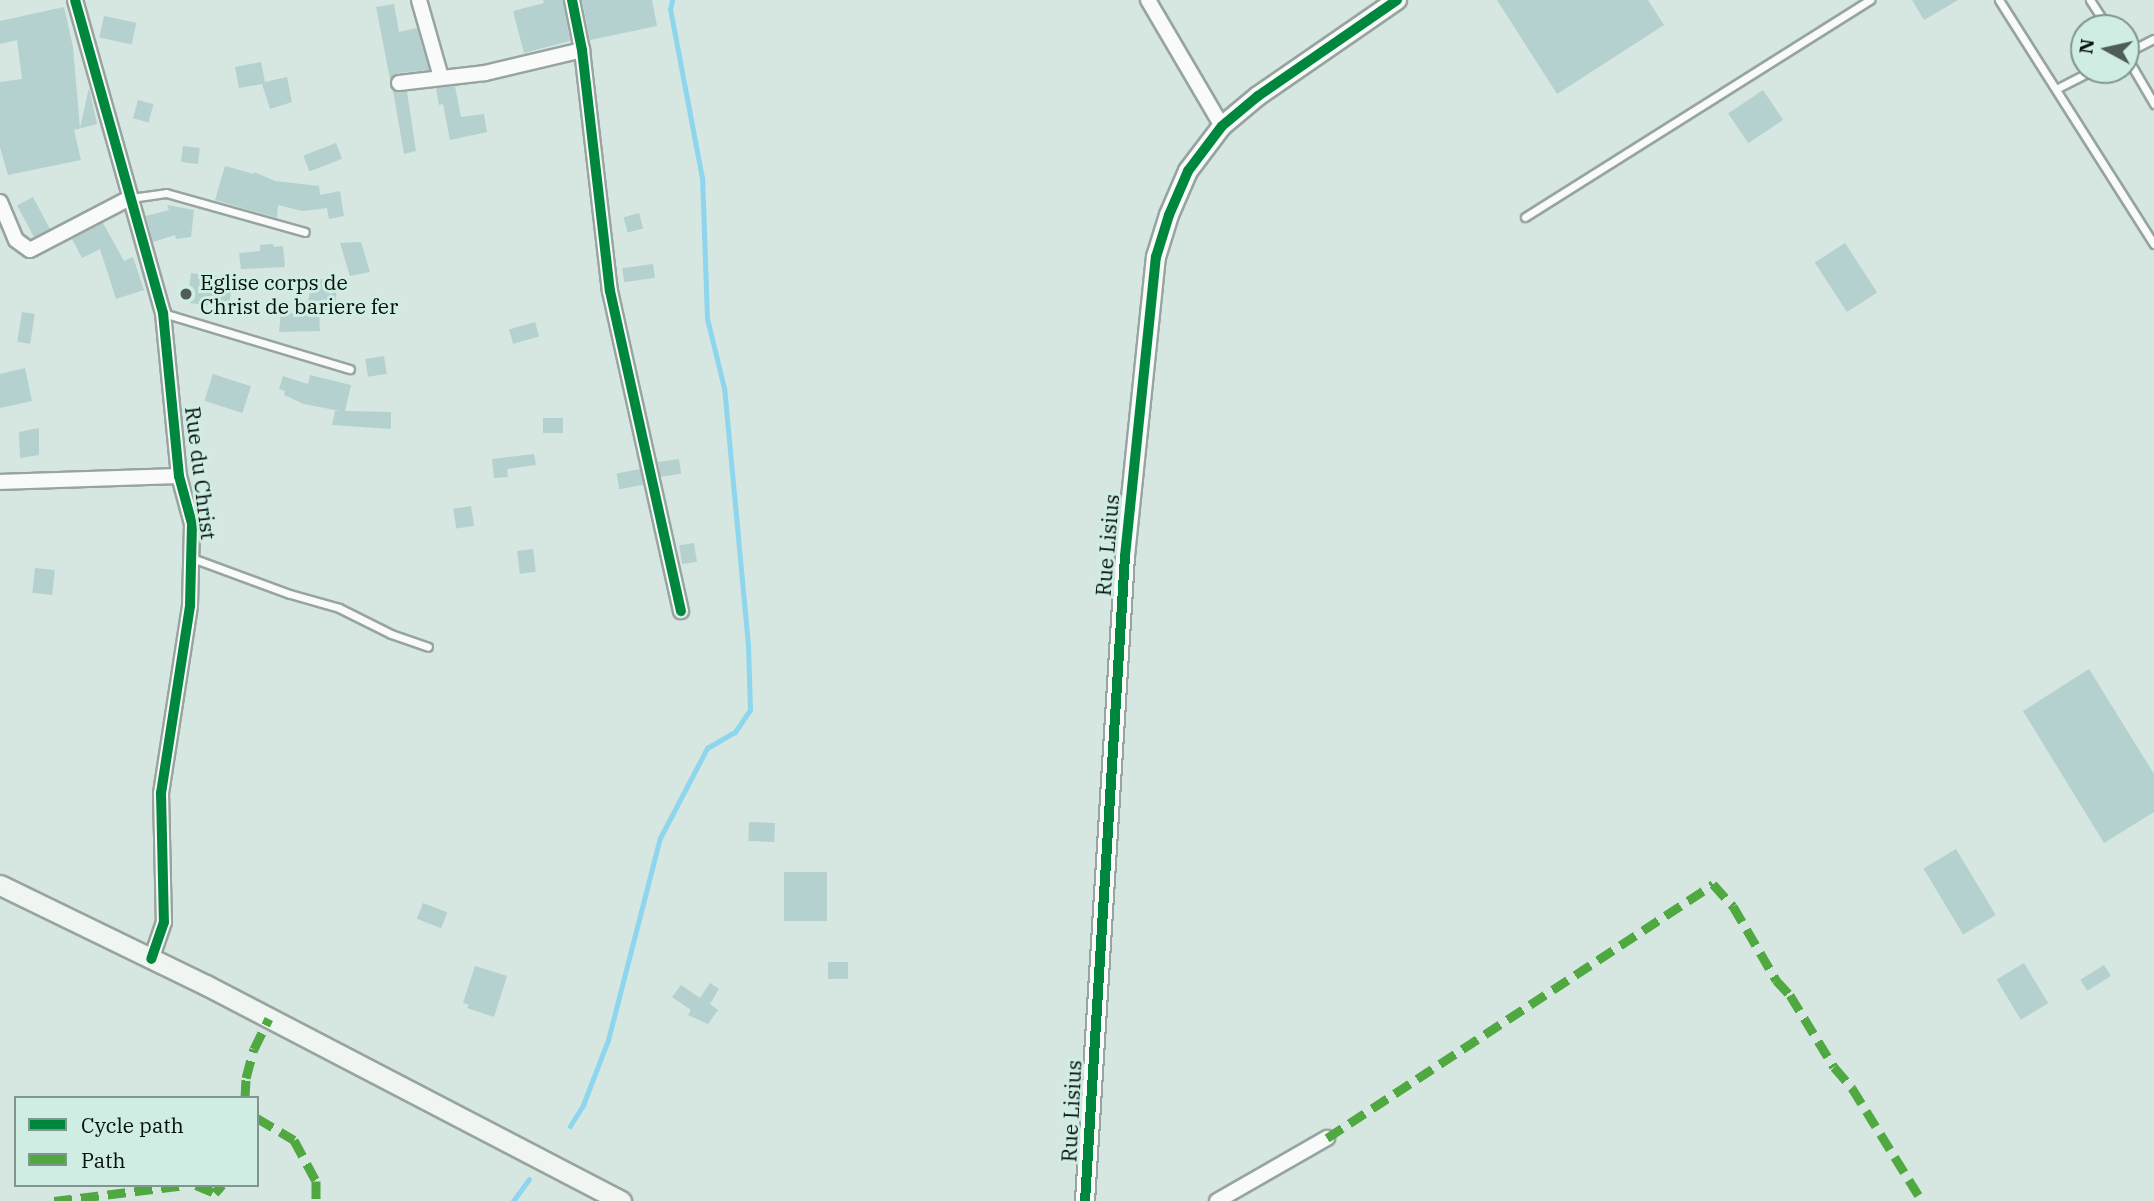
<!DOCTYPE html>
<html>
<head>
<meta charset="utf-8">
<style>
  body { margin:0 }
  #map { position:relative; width:2154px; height:1201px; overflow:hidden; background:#d6e6e0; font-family:"IBM Plex Serif",serif }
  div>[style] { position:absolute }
  .stream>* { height:5px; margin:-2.5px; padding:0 2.5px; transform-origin:2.5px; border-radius:2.5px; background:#8dd6ee }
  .building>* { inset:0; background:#b4d1cf; transform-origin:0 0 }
  .roads { filter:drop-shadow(2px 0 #97a49f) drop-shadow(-2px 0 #97a49f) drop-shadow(0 2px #97a49f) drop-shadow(0 -2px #97a49f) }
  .service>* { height:7px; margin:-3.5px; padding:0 3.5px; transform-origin:3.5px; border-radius:3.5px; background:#f9fbfa }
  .minor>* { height:14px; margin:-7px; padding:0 7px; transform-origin:7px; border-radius:7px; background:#f9fbfa }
  .tertiary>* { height:18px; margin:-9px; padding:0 9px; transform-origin:9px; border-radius:9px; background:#f9fbfa }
  .secondary>* { height:19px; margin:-9.5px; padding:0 9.5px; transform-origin:9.5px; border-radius:9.5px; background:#f0f5f2 }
  .quiet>* { height:9px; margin-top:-4.5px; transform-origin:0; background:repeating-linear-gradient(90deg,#50a841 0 18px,transparent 0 27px) }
  .cycleway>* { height:10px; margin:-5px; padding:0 5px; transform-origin:5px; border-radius:5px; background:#00873e }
  .dots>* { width:19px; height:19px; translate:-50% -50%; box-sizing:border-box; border:4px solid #cfede2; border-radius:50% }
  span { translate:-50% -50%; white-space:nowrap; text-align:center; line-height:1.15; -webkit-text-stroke:6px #cfede2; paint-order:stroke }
  .poi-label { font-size:21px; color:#07110d }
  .left { translate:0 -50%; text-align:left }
  .street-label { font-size:21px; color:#07110d }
  .legend { position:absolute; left:14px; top:1096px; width:245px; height:91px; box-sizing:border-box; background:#cfede2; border:2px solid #7f958d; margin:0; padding:9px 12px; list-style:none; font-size:21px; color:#07110d }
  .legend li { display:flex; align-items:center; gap:14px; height:35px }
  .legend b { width:35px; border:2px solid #7f958d }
  .north { position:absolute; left:2070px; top:14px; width:70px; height:70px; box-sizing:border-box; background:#cfede2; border:2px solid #7f958d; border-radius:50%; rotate:278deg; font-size:19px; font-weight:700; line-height:28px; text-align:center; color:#07110d }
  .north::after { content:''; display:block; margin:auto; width:24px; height:32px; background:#4f5c57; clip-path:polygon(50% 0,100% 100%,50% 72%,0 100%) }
</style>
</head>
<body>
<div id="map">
  <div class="stream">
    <div style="left:570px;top:1126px;width:25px;rotate:-58deg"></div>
    <div style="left:583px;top:1105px;width:70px;rotate:-69deg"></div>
    <div style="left:608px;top:1040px;width:209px;rotate:-75.6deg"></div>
    <div style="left:660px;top:838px;width:102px;rotate:-62.4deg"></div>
    <div style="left:707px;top:748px;width:32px;rotate:-30deg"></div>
    <div style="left:735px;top:732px;width:27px;rotate:-56deg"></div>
    <div style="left:750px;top:710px;width:65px;rotate:-91.8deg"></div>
    <div style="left:748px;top:645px;width:258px;rotate:-95.3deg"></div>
    <div style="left:724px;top:388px;width:72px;rotate:-103.7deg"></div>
    <div style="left:707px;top:318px;width:140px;rotate:-92deg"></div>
    <div style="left:702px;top:178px;width:172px;rotate:-100.7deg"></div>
    <div style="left:670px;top:9px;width:9px;rotate:-77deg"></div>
    <div style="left:513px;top:1201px;width:27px;rotate:-54deg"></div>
  </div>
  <div class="building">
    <div style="clip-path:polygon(543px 0,563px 0,570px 41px,524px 53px,513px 11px,544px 3px)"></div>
    <div style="clip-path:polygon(582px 0,652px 0,657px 26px,590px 40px)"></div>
    <div style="clip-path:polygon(1497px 0,1648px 0,1664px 25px,1557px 94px)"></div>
    <div style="clip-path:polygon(1912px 0,1958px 0,1924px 20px)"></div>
    <div style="clip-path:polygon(394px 4px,399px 32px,417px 28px,429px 70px,398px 73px,390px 79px,376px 7px)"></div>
    <div style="clip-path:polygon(64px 7px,73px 47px,80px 128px,89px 88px,97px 124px,74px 130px,81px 160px,8px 175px,0 147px,0 82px,22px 79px,17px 40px,0 44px,0 21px)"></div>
    <div style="left:104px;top:16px;width:33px;height:22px;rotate:12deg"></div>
    <div style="clip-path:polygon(261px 62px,265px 82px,287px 77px,292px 102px,270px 109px,262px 84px,239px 88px,235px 67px)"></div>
    <div style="clip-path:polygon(455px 86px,461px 117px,484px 114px,487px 132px,450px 140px,443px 104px,439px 105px,436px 88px)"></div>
    <div style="clip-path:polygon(393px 90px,407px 92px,416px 151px,404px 154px)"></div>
    <div style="left:1763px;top:90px;width:36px;height:42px;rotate:56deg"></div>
    <div style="left:138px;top:100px;width:16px;height:19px;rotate:15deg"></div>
    <div style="left:336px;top:143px;width:17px;height:35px;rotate:69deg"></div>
    <div style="left:183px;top:146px;width:17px;height:16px;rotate:7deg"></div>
    <div style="clip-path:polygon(225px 166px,254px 174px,254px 172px,275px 181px,319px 186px,320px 195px,340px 191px,344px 216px,329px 219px,327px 208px,302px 211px,278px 205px,277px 218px,215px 200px)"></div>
    <div style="left:33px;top:197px;width:36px;height:18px;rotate:62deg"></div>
    <div style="clip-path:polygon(167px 205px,194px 210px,191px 237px,176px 239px,175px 235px,153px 242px,146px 216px,169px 210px)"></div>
    <div style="left:639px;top:213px;width:16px;height:16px;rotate:75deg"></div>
    <div style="clip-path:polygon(103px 223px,124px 261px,133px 257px,144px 290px,116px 299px,100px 249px,82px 258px,72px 239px)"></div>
    <div style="clip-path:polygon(361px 242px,370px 272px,350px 276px,340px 243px)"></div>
    <div style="left:1845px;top:243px;width:59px;height:36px;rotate:57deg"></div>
    <div style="clip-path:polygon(273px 244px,274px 247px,283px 246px,285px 267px,241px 269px,239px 253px,260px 251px,260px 245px)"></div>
    <div style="left:653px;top:264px;width:14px;height:31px;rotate:82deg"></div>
    <div style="left:191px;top:273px;width:42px;height:30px;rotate:7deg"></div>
    <div style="clip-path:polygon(312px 278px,337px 281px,335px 313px,319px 310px,320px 331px,279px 332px,281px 312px,306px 315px)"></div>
    <div style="left:22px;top:312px;width:13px;height:30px;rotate:9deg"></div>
    <div style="left:535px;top:322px;width:15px;height:27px;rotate:74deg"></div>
    <div style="left:384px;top:356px;width:18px;height:19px;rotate:81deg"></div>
    <div style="clip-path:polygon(25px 368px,32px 401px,0 408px,0 374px)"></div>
    <div style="left:213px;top:374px;width:40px;height:28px;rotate:18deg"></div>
    <div style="clip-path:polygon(310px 375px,351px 385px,345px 411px,391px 412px,391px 429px,332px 425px,335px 411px,340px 411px,304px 404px,284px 395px,285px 391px,279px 389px,283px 376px,308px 384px)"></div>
    <div style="left:563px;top:418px;width:15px;height:20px;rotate:90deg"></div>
    <div style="clip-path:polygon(39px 428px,39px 455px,20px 458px,19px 432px)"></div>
    <div style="clip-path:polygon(534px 454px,536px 465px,507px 469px,508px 477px,494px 478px,492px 459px)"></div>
    <div style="left:679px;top:459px;width:15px;height:21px;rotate:82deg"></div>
    <div style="left:640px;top:469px;width:16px;height:24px;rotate:79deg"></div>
    <div style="left:471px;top:506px;width:20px;height:18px;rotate:81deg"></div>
    <div style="left:694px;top:543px;width:19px;height:15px;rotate:81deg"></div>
    <div style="left:533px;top:549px;width:23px;height:16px;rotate:83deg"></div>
    <div style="left:35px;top:568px;width:20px;height:25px;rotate:6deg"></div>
    <div style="clip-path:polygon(2089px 669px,2154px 774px,2154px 812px,2104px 843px,2023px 711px)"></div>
    <div style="left:749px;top:822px;width:26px;height:19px;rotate:2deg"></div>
    <div style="left:1956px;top:849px;width:77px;height:38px;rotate:59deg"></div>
    <div style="left:827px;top:872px;width:49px;height:43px;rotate:90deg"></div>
    <div style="left:423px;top:903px;width:26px;height:17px;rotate:21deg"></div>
    <div style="left:828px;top:962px;width:20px;height:17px"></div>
    <div style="left:2024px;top:963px;width:47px;height:32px;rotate:59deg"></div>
    <div style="left:2104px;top:965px;width:13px;height:28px;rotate:58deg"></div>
    <div style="clip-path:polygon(475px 966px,507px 976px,494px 1017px,467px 1008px,469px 1005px,463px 1003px)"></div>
    <div style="clip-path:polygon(710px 983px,719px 989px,710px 1004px,718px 1010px,708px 1024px,688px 1015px,691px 1010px,672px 997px,681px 985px,700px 998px)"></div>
  </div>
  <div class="roads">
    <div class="service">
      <div style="left:1999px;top:0;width:289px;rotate:57.6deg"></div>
      <div style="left:2090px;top:0;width:33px;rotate:57deg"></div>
      <div style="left:2126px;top:53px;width:31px;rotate:-27deg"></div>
      <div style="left:2126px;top:56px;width:56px;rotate:59.7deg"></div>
      <div style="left:2056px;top:89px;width:42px;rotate:-27.2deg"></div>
      <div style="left:131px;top:198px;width:35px;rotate:-8deg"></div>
      <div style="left:166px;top:193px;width:144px;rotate:15.7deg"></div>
      <div style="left:1525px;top:217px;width:408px;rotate:-32.2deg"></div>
      <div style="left:163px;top:313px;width:195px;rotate:16.7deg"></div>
      <div style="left:192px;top:558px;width:104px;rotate:20.2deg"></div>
      <div style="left:290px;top:594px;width:51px;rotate:15.9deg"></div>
      <div style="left:339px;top:608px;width:58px;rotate:26.6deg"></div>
      <div style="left:391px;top:634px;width:39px;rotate:19deg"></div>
    </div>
    <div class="minor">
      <div style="left:75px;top:0;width:325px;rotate:74.3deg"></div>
      <div style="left:163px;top:313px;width:164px;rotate:84.4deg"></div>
      <div style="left:179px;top:476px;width:50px;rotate:74.8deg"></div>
      <div style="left:192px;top:524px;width:82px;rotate:91.4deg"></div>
      <div style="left:190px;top:606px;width:189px;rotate:98.8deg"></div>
      <div style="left:161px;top:793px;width:129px;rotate:88.7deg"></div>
      <div style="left:164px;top:922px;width:39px;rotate:109deg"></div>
      <div style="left:419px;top:0;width:80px;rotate:74.1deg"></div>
      <div style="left:572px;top:0;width:51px;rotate:78.7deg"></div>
      <div style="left:582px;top:50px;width:243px;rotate:83.4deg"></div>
      <div style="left:610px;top:291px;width:328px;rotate:77.5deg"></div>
      <div style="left:1148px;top:0;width:146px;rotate:59.6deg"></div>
      <div style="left:399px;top:83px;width:87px;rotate:-6.6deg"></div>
      <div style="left:485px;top:73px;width:100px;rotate:-13.3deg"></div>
      <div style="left:0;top:202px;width:41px;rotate:67.2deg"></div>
      <div style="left:16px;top:240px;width:17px;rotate:36deg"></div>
      <div style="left:30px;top:250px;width:113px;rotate:-27.5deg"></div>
      <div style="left:0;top:482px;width:179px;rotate:-1.9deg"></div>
      <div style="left:1217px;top:1201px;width:127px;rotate:-29.8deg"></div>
    </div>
    <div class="tertiary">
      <div style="left:1085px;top:1201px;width:646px;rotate:-86.45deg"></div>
      <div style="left:1125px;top:556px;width:301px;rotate:-84.1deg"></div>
      <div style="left:1156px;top:257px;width:44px;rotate:-72.8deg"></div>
      <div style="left:1169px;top:215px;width:48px;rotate:-66.6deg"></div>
      <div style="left:1188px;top:171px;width:56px;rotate:-52.9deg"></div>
      <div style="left:1222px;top:126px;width:47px;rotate:-39.8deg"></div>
      <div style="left:1258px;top:96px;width:169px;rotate:-34.6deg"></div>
    </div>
    <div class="secondary">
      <div style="left:0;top:885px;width:229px;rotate:25.9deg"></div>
      <div style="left:206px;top:985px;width:468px;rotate:27.5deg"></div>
    </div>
  </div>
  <div class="quiet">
    <div style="left:245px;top:1098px;width:20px;rotate:-87deg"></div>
    <div style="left:246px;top:1078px;width:30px;rotate:-75deg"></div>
    <div style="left:254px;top:1049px;width:34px;rotate:-64deg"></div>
    <div style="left:257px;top:1118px;width:43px;rotate:30.7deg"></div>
    <div style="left:294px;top:1140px;width:47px;rotate:61.8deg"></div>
    <div style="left:316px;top:1181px;width:20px;rotate:90deg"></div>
    <div style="left:1327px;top:1138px;width:462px;rotate:-33.3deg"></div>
    <div style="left:1713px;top:884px;width:30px;rotate:48deg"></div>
    <div style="left:1733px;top:906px;width:86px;rotate:59.8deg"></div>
    <div style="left:1776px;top:980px;width:21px;rotate:47deg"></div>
    <div style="left:1790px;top:995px;width:84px;rotate:58.6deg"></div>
    <div style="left:1834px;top:1067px;width:28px;rotate:49deg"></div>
    <div style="left:1852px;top:1088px;width:133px;rotate:58.2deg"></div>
    <div style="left:196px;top:1185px;width:21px;rotate:23deg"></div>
    <div style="left:215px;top:1193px;width:11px;rotate:-49deg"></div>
    <div style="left:54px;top:1201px;width:133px;rotate:-6.9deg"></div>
  </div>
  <div class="cycleway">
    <div style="left:75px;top:0;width:325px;rotate:74.3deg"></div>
    <div style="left:163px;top:313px;width:164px;rotate:84.4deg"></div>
    <div style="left:179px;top:476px;width:50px;rotate:74.8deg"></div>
    <div style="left:192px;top:524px;width:82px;rotate:91.4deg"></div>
    <div style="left:190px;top:606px;width:189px;rotate:98.8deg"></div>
    <div style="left:161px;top:793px;width:129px;rotate:88.7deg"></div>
    <div style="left:164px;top:922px;width:39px;rotate:109deg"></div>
    <div style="left:572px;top:0;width:51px;rotate:78.7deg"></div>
    <div style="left:582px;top:50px;width:243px;rotate:83.4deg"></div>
    <div style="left:610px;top:291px;width:328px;rotate:77.5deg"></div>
    <div style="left:1085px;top:1201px;width:646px;rotate:-86.45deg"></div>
    <div style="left:1125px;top:556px;width:301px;rotate:-84.1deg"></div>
    <div style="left:1156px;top:257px;width:44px;rotate:-72.8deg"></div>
    <div style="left:1169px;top:215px;width:48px;rotate:-66.6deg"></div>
    <div style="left:1188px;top:171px;width:56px;rotate:-52.9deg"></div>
    <div style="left:1222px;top:126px;width:47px;rotate:-39.8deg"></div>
    <div style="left:1258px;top:96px;width:169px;rotate:-34.6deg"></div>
  </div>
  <div class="dots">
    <div style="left:186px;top:294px;background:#4f5c57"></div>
  </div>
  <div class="poi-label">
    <span class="left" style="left:200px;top:294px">Eglise corps de<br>Christ de bariere fer</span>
  </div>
  <div class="street-label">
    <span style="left:201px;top:473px;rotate:83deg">Rue du Christ</span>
    <span style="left:1107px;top:545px;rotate:-85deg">Rue Lisius</span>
    <span style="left:1071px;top:1111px;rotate:-87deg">Rue Lisius</span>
  </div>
  <ul class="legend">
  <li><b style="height:9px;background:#00873e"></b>Cycle path</li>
  <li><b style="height:9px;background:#50a841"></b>Path</li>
  </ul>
  <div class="north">N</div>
</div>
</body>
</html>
